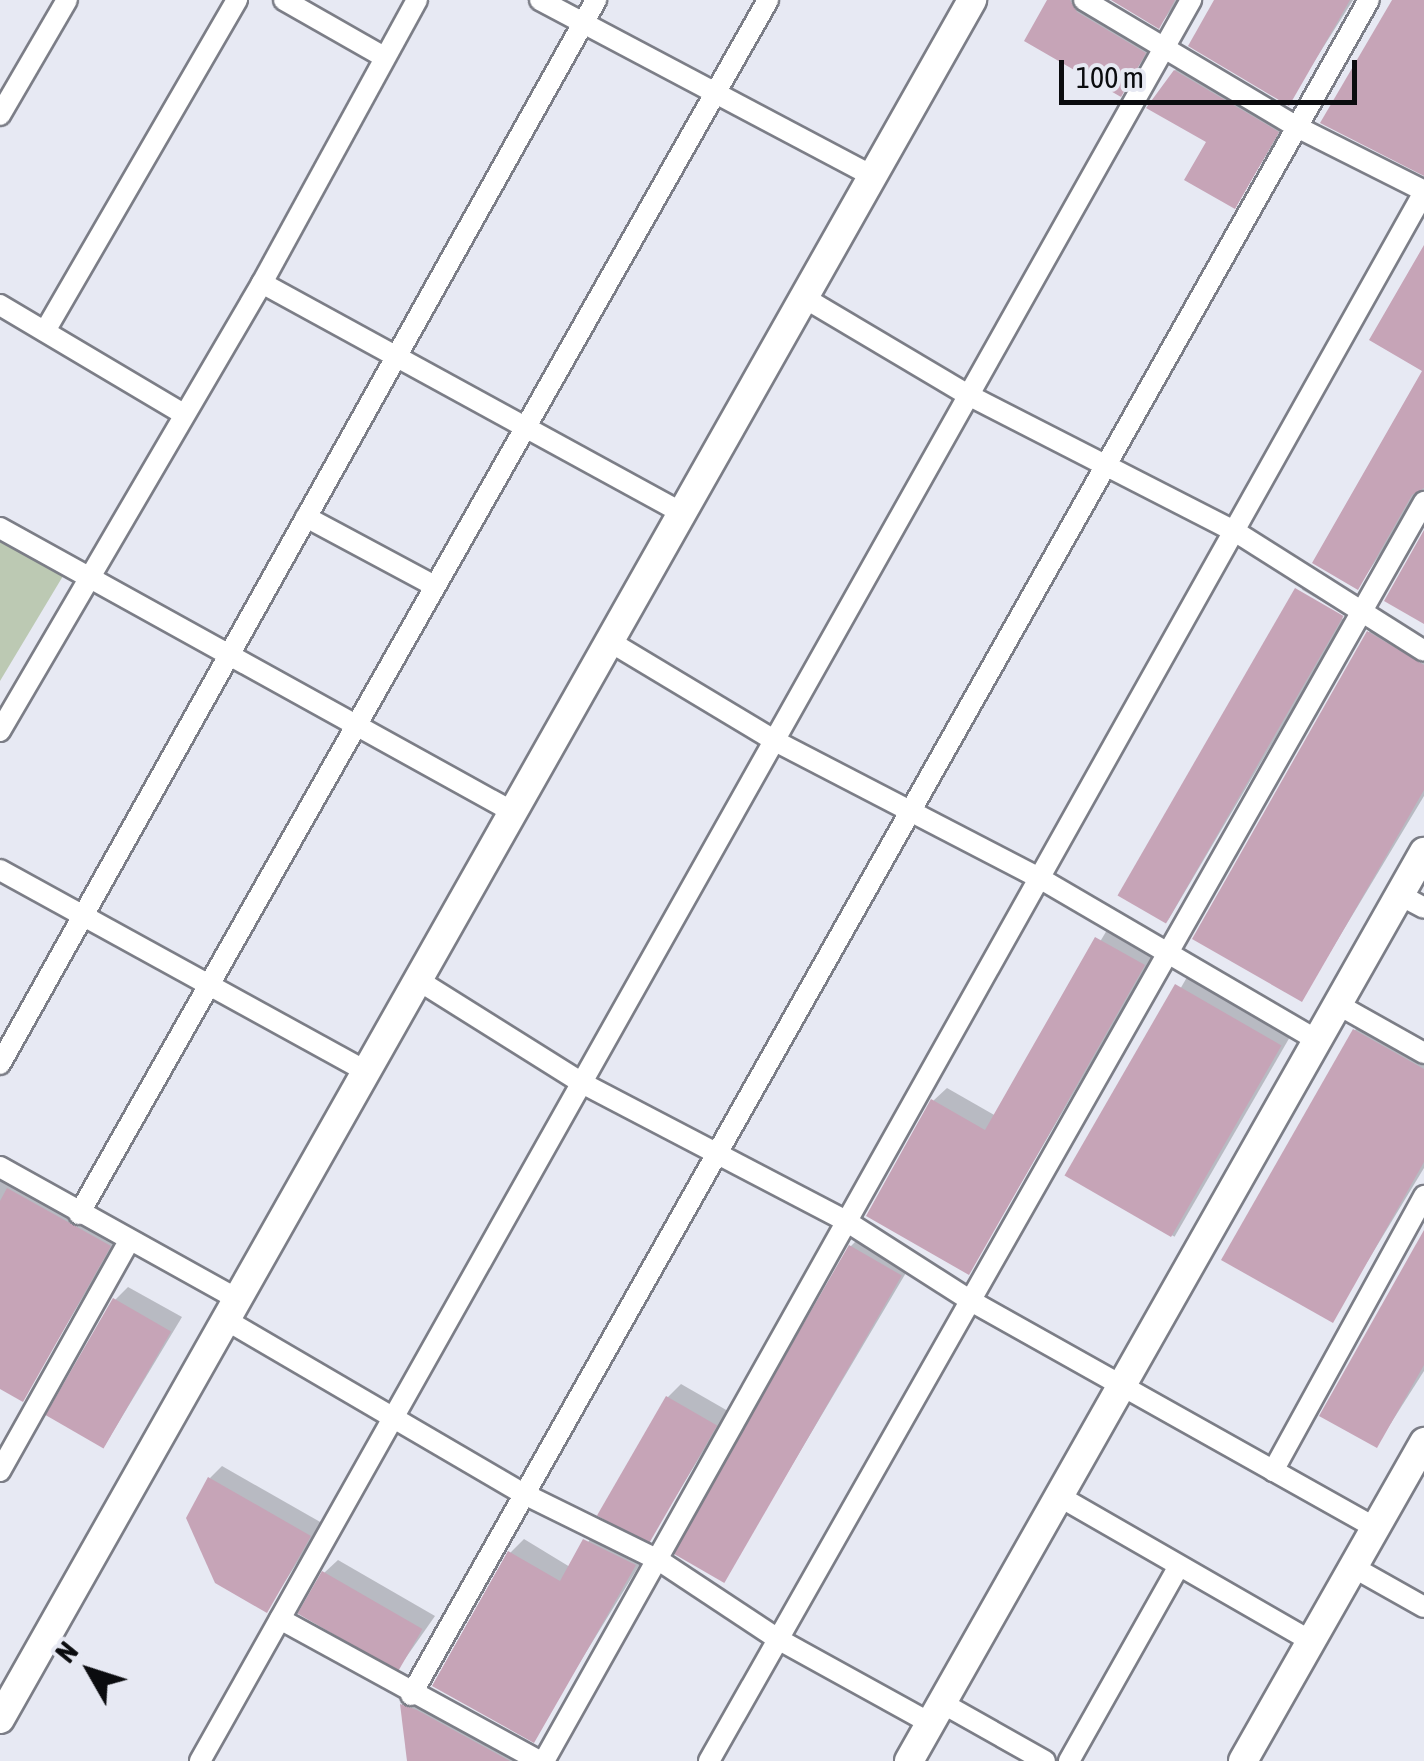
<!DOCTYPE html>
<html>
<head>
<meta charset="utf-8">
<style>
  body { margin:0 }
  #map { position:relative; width:1424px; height:1761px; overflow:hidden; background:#e7e9f3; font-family:"Asap Condensed",sans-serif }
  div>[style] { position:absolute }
  .green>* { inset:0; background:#bcc9b3 }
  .shadow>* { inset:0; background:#0003; transform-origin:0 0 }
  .building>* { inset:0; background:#c6a4b7; transform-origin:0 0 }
  .roads { filter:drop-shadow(2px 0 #7c7e87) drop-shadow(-2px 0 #7c7e87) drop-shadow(0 2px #7c7e87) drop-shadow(0 -2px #7c7e87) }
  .street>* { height:20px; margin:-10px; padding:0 10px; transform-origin:10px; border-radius:10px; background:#fff }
  .secondary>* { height:28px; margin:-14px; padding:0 14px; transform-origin:14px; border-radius:14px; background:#fff }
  span { translate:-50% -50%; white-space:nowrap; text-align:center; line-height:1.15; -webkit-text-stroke:8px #e7e9f3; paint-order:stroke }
  .north { position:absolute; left:40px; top:1621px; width:100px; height:100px; -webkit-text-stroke:8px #e7e9f3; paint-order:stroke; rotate:309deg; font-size:28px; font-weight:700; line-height:40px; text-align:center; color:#0b0c0f }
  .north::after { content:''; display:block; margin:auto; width:35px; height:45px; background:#0b0c0f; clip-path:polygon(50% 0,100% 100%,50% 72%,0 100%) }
  .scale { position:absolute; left:1059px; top:60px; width:298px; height:45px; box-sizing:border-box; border:5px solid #0b0c0f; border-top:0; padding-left:12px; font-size:30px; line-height:35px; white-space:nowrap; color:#0b0c0f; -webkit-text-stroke:8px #e7e9f3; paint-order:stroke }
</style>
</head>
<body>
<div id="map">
  <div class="green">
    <div style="clip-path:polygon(0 539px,63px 576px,0 681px)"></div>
  </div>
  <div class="shadow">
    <div style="clip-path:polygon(1050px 0,1092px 0,1157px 39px,1120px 94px)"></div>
    <div style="clip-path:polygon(1116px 0,1179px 0,1159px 26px)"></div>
    <div style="clip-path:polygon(1217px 0,1353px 0,1288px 103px)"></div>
    <div style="clip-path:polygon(1183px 59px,1290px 118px,1234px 206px,1209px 141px,1150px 107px)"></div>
    <div style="clip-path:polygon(1424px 373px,1424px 489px,1358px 587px)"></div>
    <div style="left:1310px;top:576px;width:52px;height:16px;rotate:30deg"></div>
    <div style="clip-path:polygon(1297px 592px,1345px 620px,1167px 922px)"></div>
    <div style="clip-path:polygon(1382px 619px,1424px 643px,1424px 796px,1302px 999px,1369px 632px)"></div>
    <div style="clip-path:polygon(1110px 925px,1156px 952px,969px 1272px,933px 1101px,947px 1088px,996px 1116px)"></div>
    <div style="left:1190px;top:972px;width:119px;height:237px;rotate:30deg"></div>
    <div style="clip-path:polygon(1368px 1017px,1424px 1049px,1424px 1168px,1332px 1320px,1355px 1030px)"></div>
    <div style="clip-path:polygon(0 1165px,122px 1232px,22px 1399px,0 1386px)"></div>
    <div style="clip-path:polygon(864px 1233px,913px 1261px,724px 1580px,851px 1246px)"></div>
    <div style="clip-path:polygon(1424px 1235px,1424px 1371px,1377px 1445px)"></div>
    <div style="clip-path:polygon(128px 1287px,182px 1317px,105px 1445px,115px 1300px)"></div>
    <div style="clip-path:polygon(681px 1384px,728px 1411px,650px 1538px,668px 1397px)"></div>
    <div style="clip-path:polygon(222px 1466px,322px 1523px,267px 1610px,210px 1478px)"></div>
    <div style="clip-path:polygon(599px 1527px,648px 1551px,533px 1739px,510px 1553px,524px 1539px,570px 1567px)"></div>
    <div style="clip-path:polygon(338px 1560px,435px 1616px,400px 1666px,324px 1573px)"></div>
    <div style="clip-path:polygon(414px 1693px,533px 1761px,410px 1761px,402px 1705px)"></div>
  </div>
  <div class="building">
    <div style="clip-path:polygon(1047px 0,1070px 0,1077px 12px,1146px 53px,1121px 97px,1024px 41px)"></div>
    <div style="clip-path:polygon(1111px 0,1175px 0,1159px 29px)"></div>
    <div style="clip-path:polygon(1214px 0,1350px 0,1289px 106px,1188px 46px)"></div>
    <div style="clip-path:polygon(1392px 0,1424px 0,1424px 176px,1320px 123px)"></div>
    <div style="clip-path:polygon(1174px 70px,1279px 132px,1235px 209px,1184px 180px,1206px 142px,1146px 108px)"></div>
    <div style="clip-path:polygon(1424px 245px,1424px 488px,1412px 495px,1358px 590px,1312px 563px,1422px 371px,1369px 340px)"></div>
    <div style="clip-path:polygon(1424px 530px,1424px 624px,1384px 601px)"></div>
    <div style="left:1295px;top:588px;width:56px;height:355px;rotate:30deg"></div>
    <div style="clip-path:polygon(1367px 631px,1424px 665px,1424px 790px,1302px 1002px,1192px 939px)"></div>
    <div style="clip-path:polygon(1095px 937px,1145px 965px,969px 1275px,866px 1216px,931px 1099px,985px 1130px)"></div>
    <div style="left:1175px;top:984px;width:123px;height:221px;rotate:30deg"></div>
    <div style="clip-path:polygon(1353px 1029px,1424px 1069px,1424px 1162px,1333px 1323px,1221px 1260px)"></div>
    <div style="clip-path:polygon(7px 1188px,111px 1246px,23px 1402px,0 1389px,0 1201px)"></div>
    <div style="clip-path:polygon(1424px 1230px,1424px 1365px,1377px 1448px,1319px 1416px)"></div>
    <div style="left:849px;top:1245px;width:61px;height:355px;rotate:30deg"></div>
    <div style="left:113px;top:1298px;width:67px;height:135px;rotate:30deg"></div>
    <div style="left:666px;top:1396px;width:59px;height:138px;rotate:30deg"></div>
    <div style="clip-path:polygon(208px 1477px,311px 1536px,267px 1613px,215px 1583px,186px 1518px)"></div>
    <div style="clip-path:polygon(583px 1539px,636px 1565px,534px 1743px,432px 1686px,508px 1551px,560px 1581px)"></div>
    <div style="left:322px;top:1571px;width:116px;height:49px;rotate:30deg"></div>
    <div style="clip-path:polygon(400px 1704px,417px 1710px,510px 1761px,407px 1761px)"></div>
  </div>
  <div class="roads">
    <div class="street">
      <div style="left:284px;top:0;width:115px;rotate:29.7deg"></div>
      <div style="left:540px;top:0;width:376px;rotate:27.9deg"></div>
      <div style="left:1084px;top:0;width:248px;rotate:30.8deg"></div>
      <div style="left:1297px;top:127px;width:142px;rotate:26.7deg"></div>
      <div style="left:0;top:115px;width:133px;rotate:-59.8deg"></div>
      <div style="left:262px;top:283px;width:479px;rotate:28.7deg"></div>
      <div style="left:803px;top:297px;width:194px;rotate:30.7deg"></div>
      <div style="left:970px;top:396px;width:299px;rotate:27.1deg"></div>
      <div style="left:1236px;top:532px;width:222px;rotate:32.3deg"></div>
      <div style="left:0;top:305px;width:212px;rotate:30.7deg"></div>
      <div style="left:45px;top:331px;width:383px;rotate:-59.9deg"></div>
      <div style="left:306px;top:517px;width:144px;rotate:28.2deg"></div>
      <div style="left:0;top:528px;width:586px;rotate:28.97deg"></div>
      <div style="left:609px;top:641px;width:196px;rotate:31deg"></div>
      <div style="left:777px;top:742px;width:297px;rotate:27.4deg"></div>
      <div style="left:1041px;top:879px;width:319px;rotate:30.3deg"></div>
      <div style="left:0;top:731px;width:519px;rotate:-59.68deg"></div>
      <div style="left:262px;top:283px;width:323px;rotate:-61.3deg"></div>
      <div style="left:0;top:870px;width:418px;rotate:28.8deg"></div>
      <div style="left:1400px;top:895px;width:27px;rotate:28deg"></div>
      <div style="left:418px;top:980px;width:194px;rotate:32.1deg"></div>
      <div style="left:582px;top:1083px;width:298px;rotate:27.6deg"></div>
      <div style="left:846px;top:1221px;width:148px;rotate:32.6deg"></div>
      <div style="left:971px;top:1301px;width:463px;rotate:29.3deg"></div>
      <div style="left:1337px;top:1004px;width:100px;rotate:29.4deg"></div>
      <div style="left:0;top:1064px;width:1220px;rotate:-60.74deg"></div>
      <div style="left:0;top:1167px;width:271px;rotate:29.1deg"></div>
      <div style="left:79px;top:1214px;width:1396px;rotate:-60.42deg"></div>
      <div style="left:226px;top:1320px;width:345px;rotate:30.3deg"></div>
      <div style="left:524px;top:1494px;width:152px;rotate:26.2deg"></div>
      <div style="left:660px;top:1561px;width:141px;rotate:33.5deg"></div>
      <div style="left:778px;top:1639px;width:174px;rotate:28.9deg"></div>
      <div style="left:0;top:1471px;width:261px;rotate:-60.7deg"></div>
      <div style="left:1273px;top:1471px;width:314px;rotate:-61.2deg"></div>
      <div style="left:1057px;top:1495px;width:293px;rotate:29.9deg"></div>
      <div style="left:1353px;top:1567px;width:81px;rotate:29.4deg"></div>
      <div style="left:280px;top:1619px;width:295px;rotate:28.7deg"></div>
      <div style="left:411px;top:1695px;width:1947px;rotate:-60.53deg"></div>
      <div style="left:942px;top:1703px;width:118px;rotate:29.4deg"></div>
      <div style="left:200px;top:1761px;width:2021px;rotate:-60.63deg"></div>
      <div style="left:544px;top:1761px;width:1799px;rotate:-60.71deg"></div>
      <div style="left:709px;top:1761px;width:1448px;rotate:-60.41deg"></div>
      <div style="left:1069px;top:1761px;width:224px;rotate:-60.6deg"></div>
    </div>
    <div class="secondary">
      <div style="left:0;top:1719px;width:1975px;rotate:-60.51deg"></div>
      <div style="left:909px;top:1761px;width:1045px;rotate:-60.47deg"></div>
      <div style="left:1243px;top:1761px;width:367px;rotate:-60.4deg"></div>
    </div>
  </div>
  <div class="north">N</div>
  <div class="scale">100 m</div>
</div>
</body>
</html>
